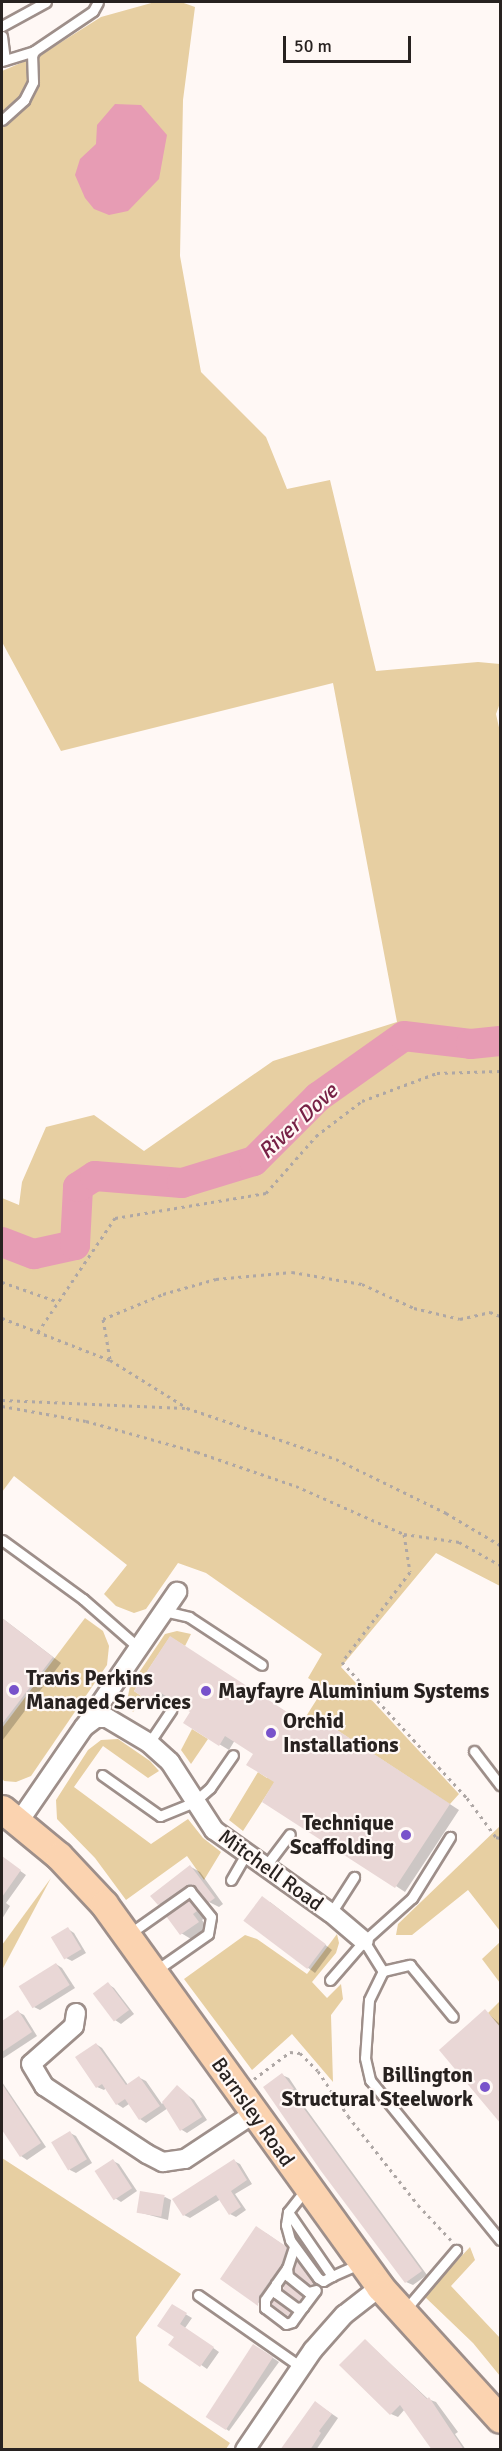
<!DOCTYPE html>
<html>
<head>
<meta charset="utf-8">
<style>
  body { margin:0 }
  #map { position:relative; width:502px; height:2451px; overflow:hidden; background:#fff8f5; font-family:Signika,sans-serif }
  div>[style] { position:absolute }
  .green>* { inset:0; background:#e7cfa2 }
  .water>* { inset:0; background:#e79cb4 }
  .shadow>* { inset:0; background:#0003 }
  .river>* { height:30px; margin:-15px; padding:0 15px; transform-origin:15px; border-radius:15px; background:#e79cb4 }
  .building>* { inset:0; background:#e9d7d6; transform-origin:0 0 }
  .path>* { height:3px; margin-top:-1.5px; transform-origin:0; background:repeating-linear-gradient(90deg,#aea7a5 0 3px,transparent 0 7.5px) }
  .roads { filter:drop-shadow(2px 0 #9e8f8a) drop-shadow(-2px 0 #9e8f8a) drop-shadow(0 2px #9e8f8a) drop-shadow(0 -2px #9e8f8a) }
  .lane>* { height:9px; margin:-4.5px; padding:0 4.5px; transform-origin:4.5px; border-radius:4.5px; background:#fff }
  .street>* { height:18px; margin:-9px; padding:0 9px; transform-origin:9px; border-radius:9px; background:#fff }
  .primary>* { height:27px; margin:-13.5px; padding:0 13.5px; transform-origin:13.5px; border-radius:13.5px; background:#fbd3b0 }
  .dots>* { width:16px; height:16px; translate:-50% -50%; box-sizing:border-box; border:3px solid #fff8f5; border-radius:50% }
  span { translate:-50% -50%; white-space:nowrap; text-align:center; line-height:1.15; -webkit-text-stroke:4.5px #fff8f5; paint-order:stroke }
  .poi-label { font-size:21px; color:#282220; font-weight:700 }
  .left { translate:0 -50%; text-align:left }
  .right { translate:-100% -50%; text-align:right }
  .street-label { font-size:21px; color:#282220 }
  .water-label { font-size:22px; color:#772146; font-style:italic }
  .frame { position:absolute; inset:0; border:3px solid #282220; pointer-events:none }
  .scale { position:absolute; left:283px; top:36px; width:128px; height:27px; box-sizing:border-box; border:3px solid #282220; border-top:0; padding-left:8px; font-size:18px; line-height:21px; white-space:nowrap; color:#282220; -webkit-text-stroke:4px #fff8f5; paint-order:stroke }
</style>
</head>
<body>
<div id="map">
  <div class="green">
    <div style="clip-path:polygon(155px 2px,181px 2px,195px 7px,183px 100px,180px 256px,201px 372px,266px 437px,287px 489px,330px 480px,376px 671px,478px 662px,500px 664px,500px 703px,496px 714px,500px 732px,500px 1586px,436px 1553px,341px 1667px,459px 1794px,450px 1804px,317px 1717px,243px 1831px,229px 1820px,258px 1772px,267px 1778px,324px 1688px,308px 1678px,322px 1654px,206px 1573px,178px 1563px,146px 1609px,134px 1613px,116px 1606px,104px 1594px,127px 1565px,14px 1476px,2px 1492px,2px 1198px,19px 1205px,22px 1182px,46px 1127px,94px 1115px,144px 1151px,273px 1061px,397px 1022px,333px 683px,61px 751px,2px 642px,2px 71px,44px 53px,101px 17px)"></div>
    <div style="clip-path:polygon(85px 1618px,103px 1631px,109px 1646px,107px 1665px,31px 1776px,16px 1782px,4px 1781px,2px 1778px,2px 1728px)"></div>
    <div style="clip-path:polygon(177px 1631px,191px 1634px,185px 1646px,170px 1637px,134px 1691px,144px 1698px,133px 1712px,127px 1701px,130px 1686px,165px 1634px)"></div>
    <div style="clip-path:polygon(192px 1729px,208px 1739px,191px 1764px,181px 1750px)"></div>
    <div style="clip-path:polygon(118px 1739px,150px 1761px,159px 1771px,148px 1778px,103px 1746px,74px 1787px,151px 1844px,188px 1819px,203px 1838px,221px 1852px,204px 1880px,187px 1856px,126px 1900px,95px 1858px,57px 1819px,56px 1800px,88px 1750px,101px 1740px)"></div>
    <div style="clip-path:polygon(500px 1826px,500px 1931px,468px 1890px,412px 1935px,396px 1935px,398px 1924px)"></div>
    <div style="clip-path:polygon(51px 1878px,2px 1970px,2px 1945px)"></div>
    <div style="clip-path:polygon(337px 1934px,339px 1943px,336px 1953px,312px 1982px,327px 1998px,341px 1984px,343px 1999px,331px 2015px,333px 2082px,292px 2034px,252px 2070px,184px 1979px,245px 1935px,257px 1939px,307px 1974px)"></div>
    <div style="clip-path:polygon(500px 1942px,500px 1983px,482px 1959px)"></div>
    <div style="clip-path:polygon(500px 2001px,500px 2028px,488px 2013px)"></div>
    <div style="clip-path:polygon(2px 2158px,181px 2274px,136px 2337px,139px 2381px,230px 2443px,226px 2449px,2px 2449px)"></div>
    <div style="clip-path:polygon(470px 2247px,475px 2260px,451px 2286px,500px 2338px,500px 2376px,473px 2343px,424px 2296px)"></div>
  </div>
  <div class="water">
    <div style="clip-path:polygon(115px 104px,141px 105px,167px 135px,159px 179px,128px 211px,109px 215px,94px 209px,85px 198px,75px 175px,80px 159px,96px 144px,97px 125px)"></div>
  </div>
  <div class="shadow">
    <div style="clip-path:polygon(2px 1618px,61px 1663px,2px 1741px)"></div>
    <div style="clip-path:polygon(170px 1638px,311px 1728px,327px 1724px,459px 1810px,405px 1892px,396px 1886px,255px 1754px,235px 1740px,229px 1750px,219px 1744px,192px 1711px,170px 1697px,163px 1708px,154px 1702px)"></div>
    <div style="clip-path:polygon(2px 1858px,26px 1875px,6px 1903px,10px 1906px,2px 1919px)"></div>
    <div style="clip-path:polygon(191px 1867px,200px 1872px,223px 1904px,219px 1907px,209px 1902px,199px 1889px,168px 1910px,159px 1904px)"></div>
    <div style="clip-path:polygon(189px 1902px,206px 1917px,202px 1920px,207px 1927px,191px 1939px,181px 1933px)"></div>
    <div style="clip-path:polygon(270px 1902px,332px 1950px,315px 1973px,245px 1921px)"></div>
    <div style="clip-path:polygon(68px 1929px,74px 1933px,86px 1953px,72px 1961px,66px 1958px)"></div>
    <div style="clip-path:polygon(56px 1964px,62px 1968px,75px 1988px,40px 2010px,34px 2007px)"></div>
    <div style="clip-path:polygon(108px 1984px,114px 1988px,134px 2014px,121px 2024px,115px 2020px)"></div>
    <div style="clip-path:polygon(485px 2011px,500px 2024px,500px 2121px)"></div>
    <div style="clip-path:polygon(18px 2012px,24px 2015px,37px 2036px,2px 2059px,2px 2023px)"></div>
    <div style="clip-path:polygon(96px 2044px,102px 2048px,128px 2085px,140px 2078px,146px 2081px,162px 2104px,177px 2087px,194px 2100px,207px 2120px,187px 2133px,182px 2130px,168px 2108px,146px 2123px,140px 2119px,129px 2104px,123px 2108px,117px 2104px,106px 2088px,104px 2090px,97px 2087px)"></div>
    <div style="clip-path:polygon(282px 2075px,289px 2078px,299px 2093px,296px 2095px,427px 2275px,413px 2285px,406px 2282px,265px 2087px)"></div>
    <div style="clip-path:polygon(2px 2082px,46px 2147px,27px 2160px,21px 2156px,2px 2127px)"></div>
    <div style="clip-path:polygon(70px 2133px,76px 2136px,92px 2163px,76px 2173px,70px 2170px)"></div>
    <div style="clip-path:polygon(113px 2161px,119px 2164px,137px 2191px,121px 2202px,115px 2198px)"></div>
    <div style="clip-path:polygon(234px 2161px,240px 2164px,252px 2184px,235px 2194px,246px 2210px,236px 2217px,230px 2214px,221px 2199px,190px 2218px,184px 2215px)"></div>
    <div style="clip-path:polygon(165px 2197px,171px 2200px,168px 2220px,138px 2212px)"></div>
    <div style="clip-path:polygon(266px 2233px,296px 2254px,269px 2302px,268px 2309px,222px 2279px)"></div>
    <div style="clip-path:polygon(172px 2306px,192px 2318px,185px 2328px,219px 2352px,207px 2369px,171px 2344px,176px 2336px)"></div>
    <div style="clip-path:polygon(366px 2341px,428px 2399px,436px 2402px,458px 2432px,455px 2434px,466px 2450px,440px 2450px,405px 2409px,398px 2417px,391px 2414px)"></div>
    <div style="clip-path:polygon(260px 2349px,279px 2362px,229px 2431px,223px 2427px)"></div>
    <div style="clip-path:polygon(316px 2403px,338px 2418px,316px 2450px,282px 2450px)"></div>
  </div>
  <div class="river">
    <div style="left:2px;top:1242px;width:34px;rotate:21deg"></div>
    <div style="left:34px;top:1254px;width:42px;rotate:-12.4deg"></div>
    <div style="left:75px;top:1245px;width:58px;rotate:-87deg"></div>
    <div style="left:78px;top:1187px;width:20px;rotate:-33deg"></div>
    <div style="left:95px;top:1176px;width:87px;rotate:4.6deg"></div>
    <div style="left:182px;top:1183px;width:75px;rotate:-17deg"></div>
    <div style="left:254px;top:1161px;width:91px;rotate:-45deg"></div>
    <div style="left:318px;top:1097px;width:105px;rotate:-35.3deg"></div>
    <div style="left:404px;top:1036px;width:67px;rotate:6.8deg"></div>
    <div style="left:471px;top:1044px;width:29px;rotate:-6deg"></div>
  </div>
  <div class="building">
    <div style="clip-path:polygon(2px 1618px,53px 1657px,2px 1724px)"></div>
    <div style="clip-path:polygon(170px 1636px,310px 1727px,317px 1717px,450px 1804px,395px 1888px,262px 1802px,274px 1782px,246px 1765px,253px 1754px,225px 1736px,219px 1746px,183px 1723px,190px 1712px,161px 1693px,153px 1704px,134px 1691px)"></div>
    <div style="clip-path:polygon(2px 1856px,21px 1870px,2px 1897px)"></div>
    <div style="clip-path:polygon(190px 1865px,215px 1898px,208px 1903px,195px 1886px,189px 1884px,158px 1905px,150px 1896px)"></div>
    <div style="left:262px;top:1896px;width:80px;height:31px;rotate:37deg"></div>
    <div style="clip-path:polygon(189px 1900px,197px 1911px,193px 1914px,199px 1922px,180px 1935px,166px 1916px)"></div>
    <div style="left:68px;top:1927px;width:26px;height:20px;rotate:59deg"></div>
    <div style="left:56px;top:1963px;width:26px;height:44px;rotate:58deg"></div>
    <div style="left:108px;top:1982px;width:35px;height:19px;rotate:53deg"></div>
    <div style="clip-path:polygon(485px 2009px,501px 2028px,501px 2124px,439px 2050px)"></div>
    <div style="clip-path:polygon(18px 2010px,32px 2032px,2px 2052px,2px 2021px)"></div>
    <div style="clip-path:polygon(96px 2043px,126px 2085px,139px 2076px,160px 2106px,139px 2120px,125px 2099px,116px 2105px,102px 2084px,96px 2088px,75px 2057px)"></div>
    <div style="clip-path:polygon(282px 2073px,294px 2089px,291px 2091px,422px 2271px,405px 2283px,321px 2171px,263px 2087px)"></div>
    <div style="clip-path:polygon(2px 2084px,41px 2143px,20px 2157px,2px 2130px)"></div>
    <div style="clip-path:polygon(177px 2085px,188px 2095px,202px 2117px,180px 2131px,162px 2102px)"></div>
    <div style="left:70px;top:2131px;width:33px;height:22px;rotate:59deg"></div>
    <div style="left:113px;top:2159px;width:35px;height:22px;rotate:57deg"></div>
    <div style="clip-path:polygon(234px 2159px,247px 2180px,231px 2191px,241px 2207px,229px 2215px,216px 2195px,183px 2216px,172px 2199px)"></div>
    <div style="left:140px;top:2191px;width:25px;height:22px;rotate:9deg"></div>
    <div style="clip-path:polygon(256px 2226px,287px 2247px,281px 2265px,259px 2296px,258px 2306px,220px 2279px)"></div>
    <div style="clip-path:polygon(297px 2260px,313px 2282px,314px 2284px,310px 2285px,294px 2272px)"></div>
    <div style="clip-path:polygon(285px 2282px,303px 2296px,299px 2301px,283px 2290px)"></div>
    <div style="left:274px;top:2300px;width:21px;height:5px;rotate:35deg"></div>
    <div style="clip-path:polygon(172px 2304px,187px 2313px,180px 2324px,214px 2347px,200px 2367px,168px 2345px,174px 2337px,157px 2326px)"></div>
    <div style="clip-path:polygon(365px 2339px,427px 2399px,429px 2397px,464px 2450px,432px 2450px,400px 2405px,390px 2415px,339px 2365px)"></div>
    <div style="left:253px;top:2344px;width:24px;height:87px;rotate:33deg"></div>
    <div style="clip-path:polygon(315px 2401px,332px 2414px,319px 2431px,321px 2433px,310px 2450px,280px 2450px)"></div>
  </div>
  <div class="path">
    <div style="left:2px;top:1282px;width:60px;rotate:19.3deg"></div>
    <div style="left:2px;top:1318px;width:116px;rotate:21.3deg"></div>
    <div style="left:110px;top:1360px;width:91px;rotate:31.9deg"></div>
    <div style="left:187px;top:1408px;width:157px;rotate:18.9deg"></div>
    <div style="left:336px;top:1459px;width:123px;rotate:26.1deg"></div>
    <div style="left:446px;top:1513px;width:63px;rotate:30.7deg"></div>
    <div style="left:38px;top:1332px;width:138px;rotate:-56deg"></div>
    <div style="left:115px;top:1218px;width:153px;rotate:-9.4deg"></div>
    <div style="left:266px;top:1193px;width:76px;rotate:-48.7deg"></div>
    <div style="left:316px;top:1136px;width:58px;rotate:-37.3deg"></div>
    <div style="left:362px;top:1101px;width:80px;rotate:-20.5deg"></div>
    <div style="left:437px;top:1073px;width:63px;rotate:-1.8deg"></div>
    <div style="left:110px;top:1359px;width:41px;rotate:-99.9deg"></div>
    <div style="left:103px;top:1319px;width:65px;rotate:-22.6deg"></div>
    <div style="left:163px;top:1294px;width:55px;rotate:-15.8deg"></div>
    <div style="left:216px;top:1279px;width:76px;rotate:-5.3deg"></div>
    <div style="left:292px;top:1272px;width:71px;rotate:9.7deg"></div>
    <div style="left:362px;top:1284px;width:57px;rotate:24.8deg"></div>
    <div style="left:414px;top:1308px;width:47px;rotate:13.4deg"></div>
    <div style="left:460px;top:1319px;width:31px;rotate:-13deg"></div>
    <div style="left:490px;top:1312px;width:11px;rotate:22deg"></div>
    <div style="left:2px;top:1400px;width:183px;rotate:2.5deg"></div>
    <div style="left:2px;top:1406px;width:85px;rotate:10.1deg"></div>
    <div style="left:86px;top:1421px;width:115px;rotate:15.6deg"></div>
    <div style="left:197px;top:1452px;width:105px;rotate:19deg"></div>
    <div style="left:296px;top:1486px;width:118px;rotate:24deg"></div>
    <div style="left:404px;top:1534px;width:38px;rotate:81deg"></div>
    <div style="left:410px;top:1572px;width:113px;rotate:127.1deg"></div>
    <div style="left:342px;top:1662px;width:185px;rotate:47.4deg"></div>
    <div style="left:467px;top:1798px;width:49px;rotate:53.4deg"></div>
    <div style="left:496px;top:1837px;width:4px;rotate:14deg"></div>
    <div style="left:404px;top:1534px;width:56px;rotate:8.3deg"></div>
    <div style="left:459px;top:1542px;width:47px;rotate:29.3deg"></div>
    <div style="left:254px;top:2079px;width:45px;rotate:-36.9deg"></div>
    <div style="left:290px;top:2052px;width:10px;rotate:6deg"></div>
    <div style="left:300px;top:2053px;width:25px;rotate:45deg"></div>
    <div style="left:318px;top:2071px;width:54px;rotate:56.3deg"></div>
    <div style="left:348px;top:2116px;width:113px;rotate:51.8deg"></div>
    <div style="left:418px;top:2205px;width:48px;rotate:46.7deg"></div>
  </div>
  <div class="roads">
    <div class="lane">
      <div style="left:2px;top:26px;width:50px;rotate:-28.6deg"></div>
      <div style="left:2px;top:36px;width:24px;rotate:83deg"></div>
      <div style="left:2px;top:61px;width:34px;rotate:-17deg"></div>
      <div style="left:34px;top:51px;width:71px;rotate:-34.1deg"></div>
      <div style="left:93px;top:11px;width:10px;rotate:-61deg"></div>
      <div style="left:2px;top:120px;width:30px;rotate:-42deg"></div>
      <div style="left:24px;top:100px;width:20px;rotate:-63deg"></div>
      <div style="left:33px;top:82px;width:26px;rotate:-92deg"></div>
      <div style="left:32px;top:56px;width:5px;rotate:-68deg"></div>
      <div style="left:2px;top:1540px;width:100px;rotate:36.1deg"></div>
      <div style="left:83px;top:1599px;width:74px;rotate:41.2deg"></div>
      <div style="left:164px;top:1611px;width:26px;rotate:13deg"></div>
      <div style="left:189px;top:1617px;width:87px;rotate:33.3deg"></div>
      <div style="left:149px;top:1743px;width:40px;rotate:-56deg"></div>
      <div style="left:474px;top:1751px;width:43px;rotate:52.6deg"></div>
      <div style="left:102px;top:1775px;width:71px;rotate:35.3deg"></div>
      <div style="left:160px;top:1816px;width:37px;rotate:-22deg"></div>
      <div style="left:194px;top:1802px;width:21px;rotate:-41deg"></div>
      <div style="left:210px;top:1788px;width:40px;rotate:-55.1deg"></div>
      <div style="left:265px;top:1867px;width:41px;rotate:-52.9deg"></div>
      <div style="left:231px;top:1880px;width:30px;rotate:-60deg"></div>
      <div style="left:331px;top:1913px;width:43px;rotate:-57.4deg"></div>
      <div style="left:129px;top:1934px;width:75px;rotate:-35.2deg"></div>
      <div style="left:190px;top:1891px;width:33px;rotate:51deg"></div>
      <div style="left:211px;top:1917px;width:17px;rotate:100deg"></div>
      <div style="left:208px;top:1934px;width:65px;rotate:145.1deg"></div>
      <div style="left:364px;top:1941px;width:36px;rotate:58deg"></div>
      <div style="left:383px;top:1971px;width:32px;rotate:116deg"></div>
      <div style="left:369px;top:2000px;width:58px;rotate:93.9deg"></div>
      <div style="left:365px;top:2058px;width:23px;rotate:77deg"></div>
      <div style="left:370px;top:2080px;width:206px;rotate:50.9deg"></div>
      <div style="left:383px;top:1971px;width:28px;rotate:-13deg"></div>
      <div style="left:410px;top:1965px;width:67px;rotate:50.4deg"></div>
      <div style="left:330px;top:1980px;width:52px;rotate:-48.9deg"></div>
      <div style="left:364px;top:1941px;width:64px;rotate:-41.9deg"></div>
      <div style="left:412px;top:1898px;width:72px;rotate:-58.1deg"></div>
      <div style="left:306px;top:2189px;width:29px;rotate:128deg"></div>
      <div style="left:288px;top:2212px;width:78px;rotate:55.5deg"></div>
      <div style="left:332px;top:2276px;width:30px;rotate:-24deg"></div>
      <div style="left:288px;top:2212px;width:13px;rotate:99deg"></div>
      <div style="left:286px;top:2225px;width:16px;rotate:75deg"></div>
      <div style="left:290px;top:2240px;width:47px;rotate:53.6deg"></div>
      <div style="left:318px;top:2278px;width:6px;rotate:31deg"></div>
      <div style="left:323px;top:2281px;width:10px;rotate:-29deg"></div>
      <div style="left:294px;top:2247px;width:22px;rotate:108deg"></div>
      <div style="left:287px;top:2268px;width:8px;rotate:83deg"></div>
      <div style="left:288px;top:2276px;width:26px;rotate:39deg"></div>
      <div style="left:308px;top:2292px;width:8px;rotate:-14deg"></div>
      <div style="left:287px;top:2268px;width:19px;rotate:125deg"></div>
      <div style="left:276px;top:2284px;width:9px;rotate:90deg"></div>
      <div style="left:276px;top:2293px;width:26px;rotate:36deg"></div>
      <div style="left:297px;top:2308px;width:6px;rotate:-9deg"></div>
      <div style="left:303px;top:2307px;width:20px;rotate:-53deg"></div>
      <div style="left:276px;top:2284px;width:19px;rotate:125deg"></div>
      <div style="left:265px;top:2300px;width:8px;rotate:90deg"></div>
      <div style="left:265px;top:2308px;width:26px;rotate:37deg"></div>
      <div style="left:286px;top:2324px;width:6px;rotate:-18deg"></div>
      <div style="left:292px;top:2322px;width:19px;rotate:-54deg"></div>
      <div style="left:198px;top:2295px;width:126px;rotate:35deg"></div>
      <div style="left:405px;top:2310px;width:79px;rotate:-49.6deg"></div>
    </div>
    <div class="street">
      <div style="left:85px;top:1726px;width:163px;rotate:-55.5deg"></div>
      <div style="left:18px;top:1823px;width:116px;rotate:-55.5deg"></div>
      <div style="left:84px;top:1727px;width:15px;rotate:-37deg"></div>
      <div style="left:96px;top:1718px;width:11px"></div>
      <div style="left:107px;top:1718px;width:49px;rotate:30.8deg"></div>
      <div style="left:149px;top:1743px;width:28px;rotate:42deg"></div>
      <div style="left:170px;top:1762px;width:81px;rotate:57.1deg"></div>
      <div style="left:214px;top:1830px;width:143px;rotate:35.4deg"></div>
      <div style="left:331px;top:1913px;width:43px;rotate:40.3deg"></div>
      <div style="left:76px;top:2013px;width:13px;rotate:99deg"></div>
      <div style="left:74px;top:2026px;width:57px;rotate:138.5deg"></div>
      <div style="left:31px;top:2064px;width:26px;rotate:59deg"></div>
      <div style="left:44px;top:2086px;width:123px;rotate:33.4deg"></div>
      <div style="left:147px;top:2154px;width:18px;rotate:27deg"></div>
      <div style="left:163px;top:2162px;width:22px;rotate:-8deg"></div>
      <div style="left:185px;top:2159px;width:82px;rotate:-33.5deg"></div>
      <div style="left:245px;top:2450px;width:121px;rotate:-55.8deg"></div>
      <div style="left:313px;top:2350px;width:47px;rotate:-48.5deg"></div>
      <div style="left:344px;top:2315px;width:46px;rotate:-37.9deg"></div>
    </div>
    <div class="primary">
      <div style="left:2px;top:1809px;width:74px;rotate:39.5deg"></div>
      <div style="left:59px;top:1856px;width:66px;rotate:46.8deg"></div>
      <div style="left:104px;top:1904px;width:472px;rotate:54.2deg"></div>
      <div style="left:380px;top:2287px;width:178px;rotate:47.7deg"></div>
    </div>
  </div>
  <div class="dots">
    <div style="left:14px;top:1690px;background:#7852cb"></div>
    <div style="left:206px;top:1691px;background:#7852cb"></div>
    <div style="left:271px;top:1733px;background:#7852cb"></div>
    <div style="left:406px;top:1835px;background:#7852cb"></div>
    <div style="left:485px;top:2087px;background:#7852cb"></div>
  </div>
  <div class="poi-label">
    <span class="left" style="left:26px;top:1690px">Travis Perkins<br>Managed Services</span>
    <span class="left" style="left:218px;top:1691px">Mayfayre Aluminium Systems</span>
    <span class="left" style="left:283px;top:1733px">Orchid<br>Installations</span>
    <span class="right" style="left:394px;top:1835px">Technique<br>Scaffolding</span>
    <span class="right" style="left:473px;top:2087px">Billington<br>Structural Steelwork</span>
  </div>
  <div class="street-label">
    <span style="left:271px;top:1870px;rotate:36deg">Mitchell Road</span>
    <span style="left:253px;top:2112px;rotate:55deg">Barnsley Road</span>
  </div>
  <div class="water-label">
    <span style="left:298px;top:1121px;rotate:-43deg">River Dove</span>
  </div>
  <div class="frame"></div>
  <div class="scale">50 m</div>
</div>
</body>
</html>
